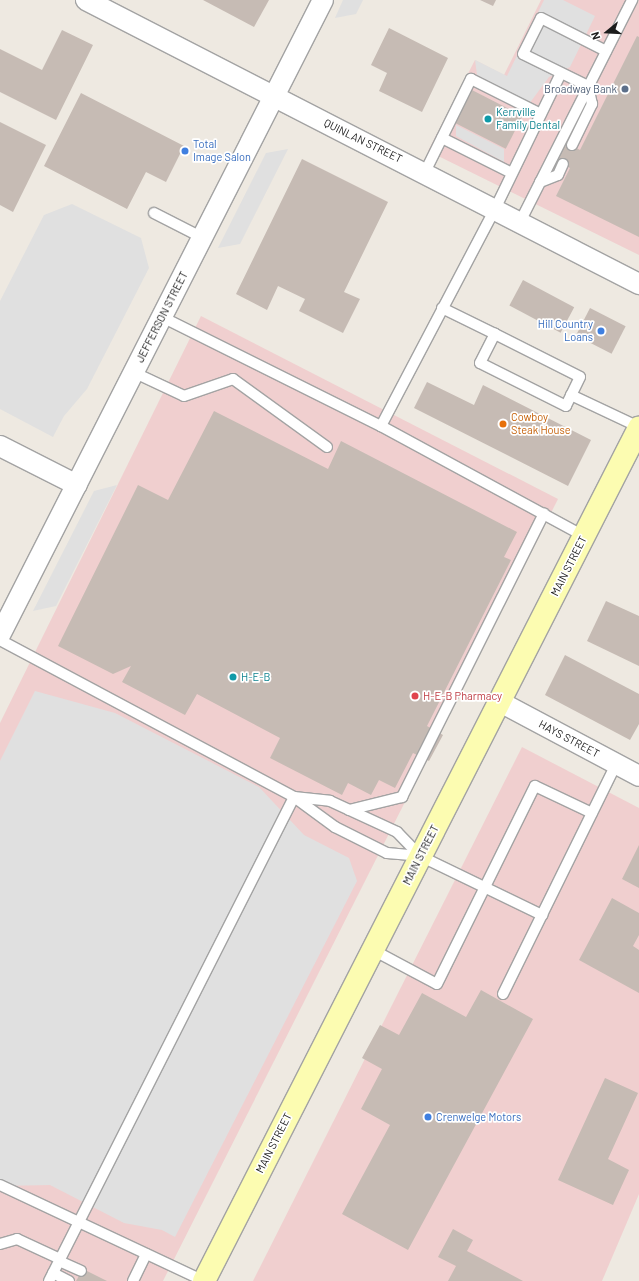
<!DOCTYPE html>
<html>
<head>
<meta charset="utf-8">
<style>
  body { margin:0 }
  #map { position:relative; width:639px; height:1281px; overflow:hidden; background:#eee9e1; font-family:Barlow,sans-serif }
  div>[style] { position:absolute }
  .commercial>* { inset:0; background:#f0cfcf }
  .parking>* { inset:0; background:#e0e0e0 }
  .building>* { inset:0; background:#c6bbb4; transform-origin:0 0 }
  .roads { filter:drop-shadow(1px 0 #a3a3a3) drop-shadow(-1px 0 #a3a3a3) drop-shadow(0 1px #a3a3a3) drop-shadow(0 -1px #a3a3a3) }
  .lane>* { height:10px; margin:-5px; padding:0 5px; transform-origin:5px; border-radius:5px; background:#fff }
  .street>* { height:20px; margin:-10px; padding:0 10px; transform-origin:10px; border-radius:10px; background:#fff }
  .secondary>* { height:22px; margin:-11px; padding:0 11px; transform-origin:11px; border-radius:11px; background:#fcfcb1 }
  .dots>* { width:11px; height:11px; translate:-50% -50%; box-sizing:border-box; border:2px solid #fff; border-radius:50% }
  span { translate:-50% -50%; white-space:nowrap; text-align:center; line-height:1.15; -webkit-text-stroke:3.5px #fff; paint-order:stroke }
  .service-label { font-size:11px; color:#4e5e75 }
  .right { translate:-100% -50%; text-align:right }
  .culture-label { font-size:11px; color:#0d838f }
  .left { translate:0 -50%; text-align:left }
  .street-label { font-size:11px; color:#1c1c1c }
  .shop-label { font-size:11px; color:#366cbe }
  .food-label { font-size:11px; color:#c56008 }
  .health-label { font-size:11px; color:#be3a42 }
  .north { position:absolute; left:587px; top:12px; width:40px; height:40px; -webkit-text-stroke:3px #fff; paint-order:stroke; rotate:252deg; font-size:11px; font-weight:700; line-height:16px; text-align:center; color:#1c1c1c }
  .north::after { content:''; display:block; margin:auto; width:14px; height:18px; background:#1c1c1c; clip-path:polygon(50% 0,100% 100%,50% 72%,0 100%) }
</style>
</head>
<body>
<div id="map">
  <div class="commercial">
    <div style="clip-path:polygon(541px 0,639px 0,639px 255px,428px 151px,475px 60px,504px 75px)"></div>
    <div style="clip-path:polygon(201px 316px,558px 499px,163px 1281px,0 1281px,0 723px)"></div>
    <div style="clip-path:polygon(522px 747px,639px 808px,639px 1194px,602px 1281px,253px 1281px)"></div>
  </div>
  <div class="parking">
    <div style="clip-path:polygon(343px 0,363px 0,356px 14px,335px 18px)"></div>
    <div style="clip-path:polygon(544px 0,563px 0,595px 16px,570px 67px,549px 77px,529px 104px,477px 75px,475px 60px,507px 76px)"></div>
    <div style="clip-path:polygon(456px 125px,504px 149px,504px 162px,456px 136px)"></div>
    <div style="clip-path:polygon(288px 149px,240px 244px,218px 248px,266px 153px)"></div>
    <div style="clip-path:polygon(72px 204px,141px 238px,149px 268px,87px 389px,64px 416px,53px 437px,0 409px,0 301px,44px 215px)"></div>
    <div style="clip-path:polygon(117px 485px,56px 606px,33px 611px,94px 491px)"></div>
    <div style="clip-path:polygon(35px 691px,115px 713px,259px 787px,304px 835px,349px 858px,357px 881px,175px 1237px,162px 1230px,124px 1223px,50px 1185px,0 1186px,0 761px)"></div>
  </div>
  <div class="building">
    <div style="clip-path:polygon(203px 0,269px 0,254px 27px)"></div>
    <div style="clip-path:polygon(480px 0,496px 0,493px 6px)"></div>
    <div style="clip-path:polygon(389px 28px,448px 58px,422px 112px,379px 91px,387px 73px,371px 65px)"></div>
    <div style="clip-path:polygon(62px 30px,93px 45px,56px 120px,0 92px,0 49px,42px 70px)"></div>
    <div style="clip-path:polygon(637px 36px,639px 37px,639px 237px,556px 196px,570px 168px,555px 160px,564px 141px,580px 150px)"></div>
    <div style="left:470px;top:89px;width:59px;height:37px;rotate:27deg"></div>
    <div style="clip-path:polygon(81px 93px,184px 146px,166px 182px,146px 172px,127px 209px,44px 166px)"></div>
    <div style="clip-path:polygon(0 122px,46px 145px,13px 212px,0 205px)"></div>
    <div style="clip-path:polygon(302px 159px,388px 202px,344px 292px,360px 299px,343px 333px,299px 311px,305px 299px,278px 286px,267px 310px,236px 294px)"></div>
    <div style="left:523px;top:280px;width:58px;height:29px;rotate:28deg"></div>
    <div style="left:590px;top:308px;width:40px;height:31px;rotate:27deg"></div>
    <div style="clip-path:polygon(427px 382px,474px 405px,483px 385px,591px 440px,568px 486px,414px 408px)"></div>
    <div style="clip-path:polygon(214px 411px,328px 469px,341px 441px,517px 532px,504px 557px,511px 560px,427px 726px,443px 735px,429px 761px,413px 753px,395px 788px,379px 780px,371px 795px,348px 783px,342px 795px,270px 758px,280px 738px,197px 694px,185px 715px,122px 682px,131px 666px,113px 674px,58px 646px,138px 485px,168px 500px)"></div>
    <div style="clip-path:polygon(606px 601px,639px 616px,639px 666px,587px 641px)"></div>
    <div style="clip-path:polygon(565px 655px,639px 694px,639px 724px,630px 740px,545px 695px)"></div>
    <div style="clip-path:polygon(639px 845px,639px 888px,622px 879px)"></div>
    <div style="clip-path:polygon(612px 898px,639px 913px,639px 935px,633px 946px,639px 950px,639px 993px,579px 960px)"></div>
    <div style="clip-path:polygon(481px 990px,533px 1019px,408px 1250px,342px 1214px,390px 1125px,361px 1109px,382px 1069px,362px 1058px,380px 1025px,399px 1035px,422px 993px,466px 1017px)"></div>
    <div style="clip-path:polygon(605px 1078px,638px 1093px,608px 1159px,629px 1170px,613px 1205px,558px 1180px)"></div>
    <div style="clip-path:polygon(453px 1229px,473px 1240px,467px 1251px,523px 1281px,448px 1281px,456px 1266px,438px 1257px)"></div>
    <div style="clip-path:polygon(83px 1269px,107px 1281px,76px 1281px)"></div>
  </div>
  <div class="roads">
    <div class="lane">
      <div style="left:442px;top:138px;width:78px;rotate:26.6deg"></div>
      <div style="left:572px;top:145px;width:46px;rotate:-64deg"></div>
      <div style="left:592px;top:104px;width:18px;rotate:-103deg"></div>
      <div style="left:588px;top:86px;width:72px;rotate:-153.8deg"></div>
      <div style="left:523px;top:54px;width:40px;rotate:-63.4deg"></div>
      <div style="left:541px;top:18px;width:73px;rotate:26.9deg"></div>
      <div style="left:425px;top:172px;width:104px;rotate:-63.7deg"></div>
      <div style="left:471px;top:79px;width:78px;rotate:26.6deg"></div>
      <div style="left:540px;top:182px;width:19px;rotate:-21deg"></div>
      <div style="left:558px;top:175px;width:12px;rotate:-66deg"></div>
      <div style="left:154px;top:213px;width:55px;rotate:27deg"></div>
      <div style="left:520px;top:222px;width:249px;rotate:-63.2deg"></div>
      <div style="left:442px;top:308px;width:59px;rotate:26.1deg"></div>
      <div style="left:162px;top:317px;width:245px;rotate:26.5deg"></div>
      <div style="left:381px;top:426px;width:231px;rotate:28.5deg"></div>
      <div style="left:495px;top:334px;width:95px;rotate:26.8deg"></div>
      <div style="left:580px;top:377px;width:32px;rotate:116deg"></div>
      <div style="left:566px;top:406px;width:96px;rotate:-153.4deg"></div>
      <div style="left:480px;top:363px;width:33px;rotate:-63deg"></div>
      <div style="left:133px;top:372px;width:56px;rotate:25.2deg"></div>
      <div style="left:184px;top:396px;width:52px;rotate:-19.1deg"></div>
      <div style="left:233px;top:379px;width:116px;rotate:35.9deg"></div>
      <div style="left:571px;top:395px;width:75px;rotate:25.2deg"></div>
      <div style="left:381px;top:426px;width:245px;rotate:-62.3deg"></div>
      <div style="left:495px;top:209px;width:151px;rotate:-64.1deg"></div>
      <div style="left:0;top:640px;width:333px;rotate:28.1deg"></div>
      <div style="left:294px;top:797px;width:51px;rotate:36.2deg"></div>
      <div style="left:335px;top:827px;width:58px;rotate:26.6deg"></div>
      <div style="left:387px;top:853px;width:33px;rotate:5deg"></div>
      <div style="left:420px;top:856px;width:136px;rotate:25.8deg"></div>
      <div style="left:294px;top:797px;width:36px;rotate:6deg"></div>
      <div style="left:330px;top:801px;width:74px;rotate:24.8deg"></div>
      <div style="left:397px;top:832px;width:33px;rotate:46deg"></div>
      <div style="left:349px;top:810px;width:55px;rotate:-13.8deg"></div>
      <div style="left:402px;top:797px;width:317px;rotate:-63.4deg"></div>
      <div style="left:373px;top:950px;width:72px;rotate:28deg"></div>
      <div style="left:437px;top:984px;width:221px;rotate:-63.7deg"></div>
      <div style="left:535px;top:786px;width:63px;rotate:25.3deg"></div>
      <div style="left:503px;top:994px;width:256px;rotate:-63.8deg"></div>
      <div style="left:0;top:1185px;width:225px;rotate:25.2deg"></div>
      <div style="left:0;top:1244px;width:18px;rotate:-16deg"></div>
      <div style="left:17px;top:1239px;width:47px;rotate:24.9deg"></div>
      <div style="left:59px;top:1261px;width:24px;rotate:24deg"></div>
      <div style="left:53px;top:1273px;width:18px;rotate:27deg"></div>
      <div style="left:49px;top:1281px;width:542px;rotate:-63.15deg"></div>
      <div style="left:133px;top:1281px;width:30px;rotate:-64deg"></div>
    </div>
    <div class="street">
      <div style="left:86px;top:0;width:622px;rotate:27.18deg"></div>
      <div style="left:0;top:446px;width:86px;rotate:26.9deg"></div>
      <div style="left:0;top:635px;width:712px;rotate:-63.04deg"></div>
      <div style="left:500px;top:702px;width:157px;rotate:28deg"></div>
    </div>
    <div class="secondary">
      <div style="left:204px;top:1281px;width:958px;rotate:-62.98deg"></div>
    </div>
  </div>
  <div class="dots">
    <div style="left:625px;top:89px;background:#5c6f8a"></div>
    <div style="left:488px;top:119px;background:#0f9aa8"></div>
    <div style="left:185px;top:151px;background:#3f7fe0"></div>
    <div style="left:601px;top:331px;background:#3f7fe0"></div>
    <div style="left:503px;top:424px;background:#e8710a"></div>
    <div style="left:233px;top:677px;background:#0f9aa8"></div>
    <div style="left:415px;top:696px;background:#e0444e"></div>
    <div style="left:428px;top:1117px;background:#3f7fe0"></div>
  </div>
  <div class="service-label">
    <span class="right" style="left:617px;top:89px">Broadway Bank</span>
  </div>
  <div class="culture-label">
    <span class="left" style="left:496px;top:119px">Kerrville<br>Family Dental</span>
    <span class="left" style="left:241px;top:677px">H-E-B</span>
  </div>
  <div class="street-label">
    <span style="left:363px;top:141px;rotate:26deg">QUINLAN STREET</span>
    <span style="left:162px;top:317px;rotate:-63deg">JEFFERSON STREET</span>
    <span style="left:569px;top:566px;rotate:-63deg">MAIN STREET</span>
    <span style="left:569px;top:739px;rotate:28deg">HAYS STREET</span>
    <span style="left:421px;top:855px;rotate:-63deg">MAIN STREET</span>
    <span style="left:274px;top:1143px;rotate:-63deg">MAIN STREET</span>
  </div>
  <div class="shop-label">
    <span class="left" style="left:193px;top:151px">Total<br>Image Salon</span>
    <span class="right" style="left:593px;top:331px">Hill Country<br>Loans</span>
    <span class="left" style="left:436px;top:1117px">Crenwelge Motors</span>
  </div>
  <div class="food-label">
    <span class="left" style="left:511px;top:424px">Cowboy<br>Steak House</span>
  </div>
  <div class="health-label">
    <span class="left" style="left:423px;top:696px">H-E-B Pharmacy</span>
  </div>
  <div class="north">N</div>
</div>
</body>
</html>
